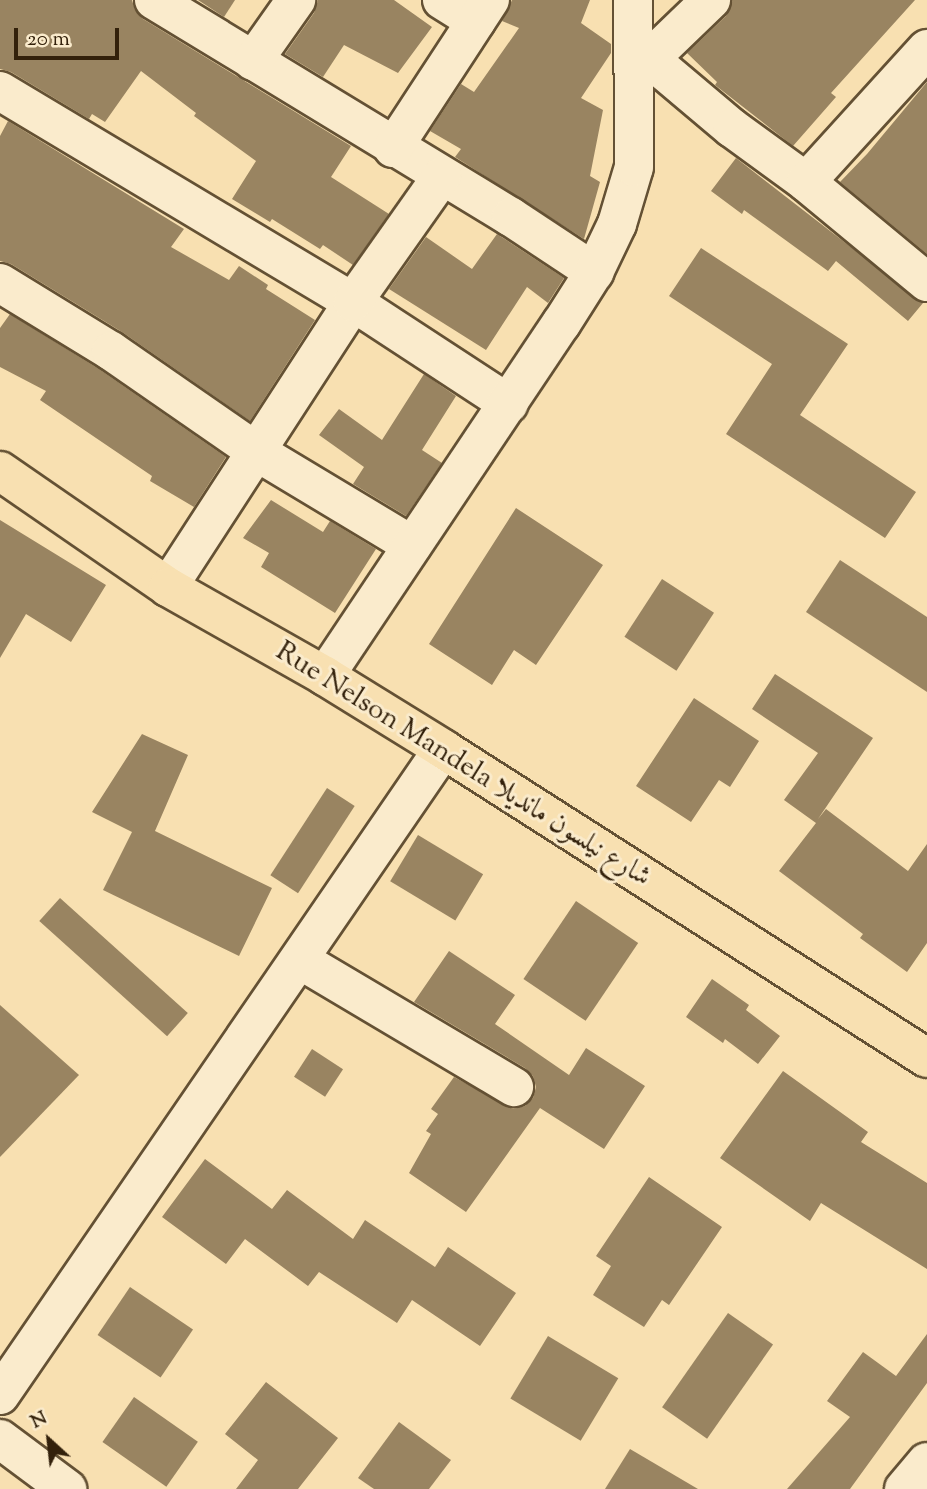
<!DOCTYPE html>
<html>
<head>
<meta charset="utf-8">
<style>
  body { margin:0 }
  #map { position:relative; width:927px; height:1489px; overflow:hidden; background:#f8e0b1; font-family:"Sorts Mill Goudy",Amiri,serif }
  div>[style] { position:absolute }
  .building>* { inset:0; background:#998461; transform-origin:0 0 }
  .roads { filter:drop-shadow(2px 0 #645134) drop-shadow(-2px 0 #645134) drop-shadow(0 2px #645134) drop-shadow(0 -2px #645134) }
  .minor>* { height:38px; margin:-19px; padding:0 19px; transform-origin:19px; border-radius:19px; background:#faebcc }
  .major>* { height:38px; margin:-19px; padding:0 19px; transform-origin:19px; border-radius:19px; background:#f8e0b1 }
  span { translate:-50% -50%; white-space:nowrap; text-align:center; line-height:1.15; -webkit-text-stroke:6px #faebcc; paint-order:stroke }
  .street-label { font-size:28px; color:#33210b }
  .north { position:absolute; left:14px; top:1405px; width:70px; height:70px; -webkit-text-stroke:5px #faebcc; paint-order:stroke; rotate:333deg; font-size:19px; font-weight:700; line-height:28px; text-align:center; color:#33210b }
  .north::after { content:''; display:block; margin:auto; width:24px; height:32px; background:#33210b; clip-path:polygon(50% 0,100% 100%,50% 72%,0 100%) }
  .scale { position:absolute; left:14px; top:28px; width:105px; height:32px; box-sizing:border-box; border:4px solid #33210b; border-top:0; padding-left:9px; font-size:21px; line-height:24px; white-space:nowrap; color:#33210b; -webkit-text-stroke:5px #faebcc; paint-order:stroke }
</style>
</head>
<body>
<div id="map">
  <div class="building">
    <div style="clip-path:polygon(0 0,132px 0,135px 10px,143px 19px,351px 146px,331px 177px,389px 214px,353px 265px,323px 245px,320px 249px,272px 219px,270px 222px,232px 199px,256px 161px,194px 116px,196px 113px,141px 71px,105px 122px,92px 114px,89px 119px,11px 72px,0 69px)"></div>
    <div style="clip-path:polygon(198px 0,235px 0,224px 17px)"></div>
    <div style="clip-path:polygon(318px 0,394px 0,432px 27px,398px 73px,344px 45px,323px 77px,285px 54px,314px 13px)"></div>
    <div style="clip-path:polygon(512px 0,590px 0,581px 23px,611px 44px,611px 53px,581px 98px,603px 110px,590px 176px,600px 182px,584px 239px,455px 157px,461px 149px,430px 131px,461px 84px,474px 92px,519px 28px,502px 21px)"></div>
    <div style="clip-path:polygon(732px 0,915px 0,831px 93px,836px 97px,793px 146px,715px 85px,717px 82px,687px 53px,726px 16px)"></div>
    <div style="clip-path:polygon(927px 82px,927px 254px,840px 182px,867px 154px)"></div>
    <div style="clip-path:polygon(8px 121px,184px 229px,171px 247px,229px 280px,239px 266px,268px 285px,266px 289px,315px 320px,250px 421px,122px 332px,11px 264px,0 261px,0 136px)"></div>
    <div style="clip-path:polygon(736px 158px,923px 303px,908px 321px,836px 261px,828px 271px,744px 210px,742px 214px,711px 191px)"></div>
    <div style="clip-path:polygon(497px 234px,564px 278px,548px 303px,527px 287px,486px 350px,389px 289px,426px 237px,472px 269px)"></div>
    <div style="clip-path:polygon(701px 248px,848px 344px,800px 415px,916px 492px,885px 538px,726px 434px,772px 364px,669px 296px)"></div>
    <div style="clip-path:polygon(10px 314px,99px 369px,226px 457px,194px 507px,150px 481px,152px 476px,40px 400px,46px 391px,0 367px,0 328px)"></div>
    <div style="clip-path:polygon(424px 374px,456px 396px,422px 450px,442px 463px,406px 516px,353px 484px,364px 467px,319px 435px,339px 409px,382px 440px)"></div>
    <div style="clip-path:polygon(271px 500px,323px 532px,330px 521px,376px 549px,335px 613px,261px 567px,269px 553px,243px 538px)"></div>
    <div style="clip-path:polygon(516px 508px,603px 565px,536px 665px,514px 650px,492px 685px,429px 644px)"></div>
    <div style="clip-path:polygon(0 520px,106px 585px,71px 642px,26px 614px,0 658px)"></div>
    <div style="clip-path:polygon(840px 560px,927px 617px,927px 692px,806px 612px)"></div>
    <div style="left:662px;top:579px;width:62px;height:69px;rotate:33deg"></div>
    <div style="clip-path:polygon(775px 674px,873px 738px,818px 819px,826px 809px,908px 871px,927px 844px,927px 943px,907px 972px,860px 938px,863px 934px,779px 871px,816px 823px,784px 800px,818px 753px,752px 709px)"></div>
    <div style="clip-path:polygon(694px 698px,759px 741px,730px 787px,719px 780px,691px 822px,636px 786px)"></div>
    <div style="clip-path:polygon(142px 734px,188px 755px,155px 831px,272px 888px,239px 956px,103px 890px,132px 832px,92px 812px)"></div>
    <div style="left:327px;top:788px;width:33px;height:104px;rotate:33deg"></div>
    <div style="left:418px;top:835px;width:76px;height:54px;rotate:31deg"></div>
    <div style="left:60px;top:898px;width:172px;height:31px;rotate:42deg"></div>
    <div style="left:576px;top:901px;width:75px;height:94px;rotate:34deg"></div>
    <div style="clip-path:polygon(449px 951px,515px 995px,495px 1024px,569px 1075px,586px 1048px,645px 1086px,604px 1149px,540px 1108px,466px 1212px,409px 1173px,431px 1134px,426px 1131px,438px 1114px,431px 1109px,454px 1077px,513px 1109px,525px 1106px,533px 1098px,536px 1087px,533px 1076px,525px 1068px,414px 1002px)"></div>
    <div style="clip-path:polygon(712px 979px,749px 1005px,746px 1010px,780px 1036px,758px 1064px,725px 1039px,723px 1043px,686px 1017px)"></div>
    <div style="clip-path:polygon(0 1005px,79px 1075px,0 1157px)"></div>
    <div style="left:312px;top:1049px;width:37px;height:33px;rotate:33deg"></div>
    <div style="clip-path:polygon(783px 1071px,868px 1132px,861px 1142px,927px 1183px,927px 1269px,821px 1203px,810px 1221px,720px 1158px)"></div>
    <div style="clip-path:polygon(205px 1159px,272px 1209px,287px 1190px,353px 1239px,365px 1220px,435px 1267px,448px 1247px,516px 1293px,480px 1346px,412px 1300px,397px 1323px,319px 1272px,308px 1286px,245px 1239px,226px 1264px,162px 1217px)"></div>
    <div style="clip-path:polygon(649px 1177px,722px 1227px,669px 1305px,662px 1300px,644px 1327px,593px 1295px,611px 1266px,596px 1256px)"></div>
    <div style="left:130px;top:1287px;width:76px;height:58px;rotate:34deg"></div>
    <div style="left:728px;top:1313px;width:55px;height:115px;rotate:35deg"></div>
    <div style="clip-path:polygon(927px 1334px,927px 1383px,850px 1489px,787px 1489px,850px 1417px,827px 1401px,863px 1352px,896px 1376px)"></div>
    <div style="left:548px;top:1336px;width:82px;height:73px;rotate:31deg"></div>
    <div style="clip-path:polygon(266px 1382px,338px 1438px,298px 1489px,236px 1489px,258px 1460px,225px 1434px)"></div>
    <div style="left:134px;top:1397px;width:78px;height:55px;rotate:35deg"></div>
    <div style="clip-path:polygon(399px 1422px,451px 1460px,429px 1489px,374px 1489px,358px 1478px)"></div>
    <div style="clip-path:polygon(630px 1449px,698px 1489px,605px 1489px)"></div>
  </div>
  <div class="roads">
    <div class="minor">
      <div style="left:154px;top:0;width:418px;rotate:31.3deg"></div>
      <div style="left:511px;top:217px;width:100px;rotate:33.5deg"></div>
      <div style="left:442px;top:0;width:40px;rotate:32deg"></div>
      <div style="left:650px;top:59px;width:107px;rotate:40.1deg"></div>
      <div style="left:732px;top:128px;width:92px;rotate:36.1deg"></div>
      <div style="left:806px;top:182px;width:157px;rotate:39.6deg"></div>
      <div style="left:253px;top:61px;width:75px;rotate:-54.8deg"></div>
      <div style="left:634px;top:74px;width:107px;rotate:-43.9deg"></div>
      <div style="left:0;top:91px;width:411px;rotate:30.9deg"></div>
      <div style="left:353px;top:302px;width:186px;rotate:33.2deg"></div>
      <div style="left:393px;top:148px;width:177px;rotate:-56.8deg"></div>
      <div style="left:806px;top:182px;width:180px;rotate:-47.7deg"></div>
      <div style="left:0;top:283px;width:130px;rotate:31.5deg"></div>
      <div style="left:111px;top:351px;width:178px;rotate:34.7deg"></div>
      <div style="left:257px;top:452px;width:181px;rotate:31deg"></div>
      <div style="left:168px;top:587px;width:340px;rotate:-57deg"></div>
      <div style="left:353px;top:302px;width:154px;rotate:-54.8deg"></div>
      <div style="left:325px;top:676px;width:424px;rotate:-56.2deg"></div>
      <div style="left:561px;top:324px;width:62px;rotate:-57.6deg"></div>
      <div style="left:594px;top:272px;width:53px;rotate:-64.4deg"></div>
      <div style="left:617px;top:224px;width:59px;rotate:-73.4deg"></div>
      <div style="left:634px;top:167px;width:167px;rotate:-90.3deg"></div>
      <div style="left:300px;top:960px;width:249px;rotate:30.7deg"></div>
      <div style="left:0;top:1395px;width:783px;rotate:-55.56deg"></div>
      <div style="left:0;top:1439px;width:84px;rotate:36.7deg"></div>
      <div style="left:904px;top:1489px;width:35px;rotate:-50deg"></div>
    </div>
    <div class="major">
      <div style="left:0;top:471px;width:204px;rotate:34.6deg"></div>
      <div style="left:168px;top:587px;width:180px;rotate:29.5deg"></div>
      <div style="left:325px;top:676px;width:139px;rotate:31.7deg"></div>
      <div style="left:443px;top:749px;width:574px;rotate:32.56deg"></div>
    </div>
  </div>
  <div class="street-label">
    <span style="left:463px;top:765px;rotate:32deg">Rue Nelson Mandela شارع نيلسون مانديلا</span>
  </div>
  <div class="north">N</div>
  <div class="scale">20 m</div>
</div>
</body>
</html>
